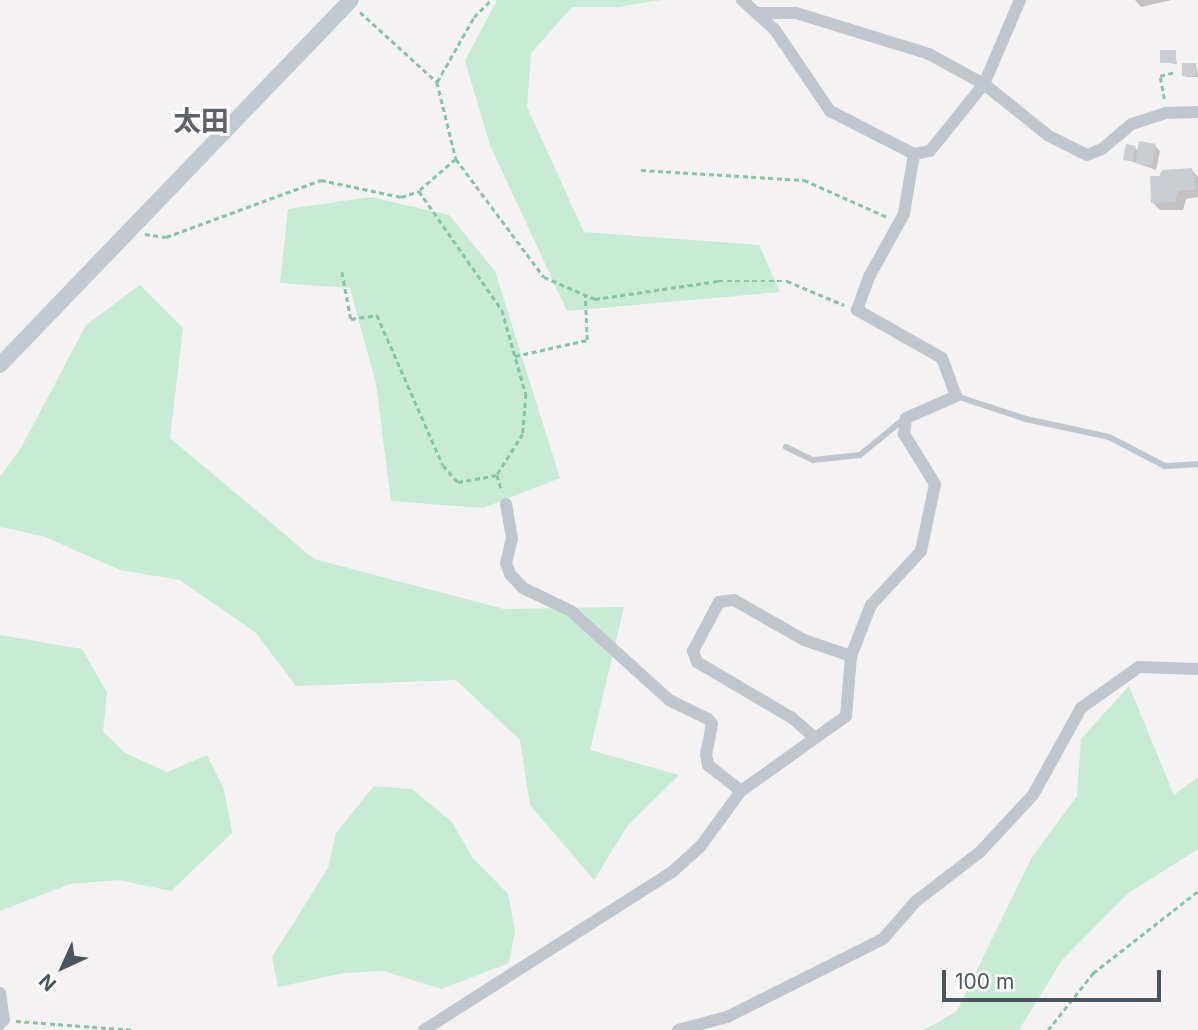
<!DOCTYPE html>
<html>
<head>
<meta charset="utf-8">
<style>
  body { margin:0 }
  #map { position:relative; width:1198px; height:1030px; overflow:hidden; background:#f4f2f2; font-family:Inter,"Noto Sans JP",sans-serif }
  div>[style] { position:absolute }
  .green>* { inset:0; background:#c7ebd5 }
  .shadow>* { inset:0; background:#0003 }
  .building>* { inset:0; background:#cacdd1; transform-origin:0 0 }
  .path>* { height:2.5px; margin-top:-1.25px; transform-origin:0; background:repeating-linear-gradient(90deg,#83c5a4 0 5px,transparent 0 8.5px) }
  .lane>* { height:6px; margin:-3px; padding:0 3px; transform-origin:3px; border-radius:3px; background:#c0c6cd }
  .street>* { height:12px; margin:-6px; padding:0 6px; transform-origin:6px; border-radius:6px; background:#c0c6cd }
  .secondary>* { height:16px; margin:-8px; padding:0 8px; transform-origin:8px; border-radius:8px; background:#c1c9d1 }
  span { translate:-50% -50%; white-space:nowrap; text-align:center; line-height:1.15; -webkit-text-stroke:6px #fff; paint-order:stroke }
  .quarter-label { font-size:28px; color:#5f6266; font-weight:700 }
  .north { position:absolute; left:28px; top:932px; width:70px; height:70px; -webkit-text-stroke:5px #fff; paint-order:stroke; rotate:225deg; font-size:19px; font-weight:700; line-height:28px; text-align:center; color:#4c555d }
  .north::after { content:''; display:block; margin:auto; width:24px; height:32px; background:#4c555d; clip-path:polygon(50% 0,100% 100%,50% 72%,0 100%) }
  .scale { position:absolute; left:942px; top:970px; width:219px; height:32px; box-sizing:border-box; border:4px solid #4c555d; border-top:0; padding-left:9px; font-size:21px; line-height:24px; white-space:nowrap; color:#4c555d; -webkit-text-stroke:5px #fff; paint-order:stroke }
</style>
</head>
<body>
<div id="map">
  <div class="green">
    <div style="clip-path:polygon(497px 0,661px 0,618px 7px,572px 7px,531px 53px,527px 107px,584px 232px,759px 245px,780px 292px,567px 311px,490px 145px,465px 61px)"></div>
    <div style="clip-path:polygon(371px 197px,449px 215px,495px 271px,560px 478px,483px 508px,391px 501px,376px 384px,350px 288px,280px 283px,288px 209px)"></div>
    <div style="clip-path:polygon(140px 285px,183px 328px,170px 438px,314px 559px,504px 609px,624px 607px,590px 750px,679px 775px,628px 825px,594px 880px,530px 805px,520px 740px,456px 680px,296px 686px,256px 633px,180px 580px,120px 570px,43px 536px,0 527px,0 477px,21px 448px,86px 325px)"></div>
    <div style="clip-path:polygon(0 635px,82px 649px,107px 693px,103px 732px,125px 753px,167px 772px,207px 755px,224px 789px,232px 833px,171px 891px,119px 880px,70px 884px,0 911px)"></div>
    <div style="clip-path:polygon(1129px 686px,1174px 795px,1198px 777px,1198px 849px,1127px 894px,1062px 960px,1019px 1030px,924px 1030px,957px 1011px,1032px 857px,1077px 796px,1081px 739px)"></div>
    <div style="clip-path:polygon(374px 786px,412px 789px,452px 822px,472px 857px,508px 894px,515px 931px,509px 963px,441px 989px,384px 971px,344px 973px,278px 987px,272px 957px,328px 868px,336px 833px)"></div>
  </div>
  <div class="shadow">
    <div style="clip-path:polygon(1135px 0,1172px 0,1141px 7px)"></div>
    <div style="clip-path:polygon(1175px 52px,1177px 64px,1162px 62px)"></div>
    <div style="clip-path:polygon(1196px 65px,1198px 77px,1186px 77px,1184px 75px)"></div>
    <div style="clip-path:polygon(1155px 146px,1160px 151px,1156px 170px,1125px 159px,1135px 148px,1139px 152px)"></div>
    <div style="clip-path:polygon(1192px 170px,1198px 177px,1198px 197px,1186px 199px,1183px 210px,1160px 210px,1152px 202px)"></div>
  </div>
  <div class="building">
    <div style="left:1160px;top:50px;width:16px;height:13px"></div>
    <div style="left:1182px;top:63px;width:14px;height:13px"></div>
    <div style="left:1139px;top:141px;width:17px;height:22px;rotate:10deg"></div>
    <div style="left:1126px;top:144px;width:10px;height:16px;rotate:11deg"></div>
    <div style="clip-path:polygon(1192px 168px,1196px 189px,1178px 191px,1175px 202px,1151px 203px,1150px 176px,1159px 176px,1162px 170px)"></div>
  </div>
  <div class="path">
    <div style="left:360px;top:12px;width:104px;rotate:42.3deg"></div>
    <div style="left:437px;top:82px;width:79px;rotate:76.1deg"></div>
    <div style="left:456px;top:159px;width:49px;rotate:139.1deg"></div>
    <div style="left:419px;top:191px;width:145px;rotate:55.1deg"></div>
    <div style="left:502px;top:310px;width:87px;rotate:74.1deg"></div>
    <div style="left:526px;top:394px;width:40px;rotate:94.3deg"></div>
    <div style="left:523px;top:434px;width:49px;rotate:122.4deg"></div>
    <div style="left:437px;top:82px;width:75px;rotate:-60.4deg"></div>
    <div style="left:474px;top:17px;width:24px;rotate:-45deg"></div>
    <div style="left:1164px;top:99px;width:23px;rotate:-100deg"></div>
    <div style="left:1160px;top:76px;width:16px;rotate:-15deg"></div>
    <div style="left:456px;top:159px;width:147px;rotate:53.3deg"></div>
    <div style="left:544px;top:277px;width:56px;rotate:23.3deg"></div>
    <div style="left:595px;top:299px;width:124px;rotate:-8.3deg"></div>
    <div style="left:718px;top:281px;width:69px"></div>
    <div style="left:787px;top:281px;width:62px;rotate:22.8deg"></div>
    <div style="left:641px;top:170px;width:163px;rotate:3.5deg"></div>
    <div style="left:804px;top:180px;width:91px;rotate:24deg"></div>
    <div style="left:145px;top:234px;width:21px;rotate:8deg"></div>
    <div style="left:166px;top:237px;width:165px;rotate:-20.2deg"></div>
    <div style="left:321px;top:180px;width:82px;rotate:12deg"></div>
    <div style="left:401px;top:197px;width:19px;rotate:-18deg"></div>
    <div style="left:342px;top:272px;width:48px;rotate:79.2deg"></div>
    <div style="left:351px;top:319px;width:26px;rotate:-9deg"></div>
    <div style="left:377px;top:315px;width:164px;rotate:66.3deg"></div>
    <div style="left:443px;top:465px;width:23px;rotate:49deg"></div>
    <div style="left:458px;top:482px;width:40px;rotate:-10deg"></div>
    <div style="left:497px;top:475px;width:17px;rotate:73deg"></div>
    <div style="left:515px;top:356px;width:74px;rotate:-12.5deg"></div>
    <div style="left:587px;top:340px;width:45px;rotate:-92.5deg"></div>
    <div style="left:16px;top:1021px;width:119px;rotate:4.3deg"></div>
    <div style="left:1048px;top:1030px;width:73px;rotate:-51.7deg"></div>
    <div style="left:1093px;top:973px;width:133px;rotate:-38deg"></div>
  </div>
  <div class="lane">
    <div style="left:956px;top:396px;width:74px;rotate:18.2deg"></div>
    <div style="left:1026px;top:419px;width:85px;rotate:12.2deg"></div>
    <div style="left:1109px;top:437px;width:63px;rotate:27.4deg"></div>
    <div style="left:1165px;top:466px;width:33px;rotate:-3deg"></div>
    <div style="left:786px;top:447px;width:30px;rotate:26deg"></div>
    <div style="left:813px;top:460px;width:47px;rotate:-6.1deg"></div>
    <div style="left:860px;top:455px;width:57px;rotate:-39.3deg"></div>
  </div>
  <div class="street">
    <div style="left:758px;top:13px;width:38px"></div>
    <div style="left:796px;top:13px;width:139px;rotate:17.1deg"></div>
    <div style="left:929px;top:54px;width:63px;rotate:28.6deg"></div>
    <div style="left:984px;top:84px;width:83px;rotate:38.7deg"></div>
    <div style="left:1049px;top:136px;width:42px;rotate:26.6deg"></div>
    <div style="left:1087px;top:155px;width:16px;rotate:-22deg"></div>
    <div style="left:1102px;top:149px;width:39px;rotate:-40deg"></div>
    <div style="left:1132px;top:124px;width:36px;rotate:-18deg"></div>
    <div style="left:1166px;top:113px;width:32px;rotate:-2deg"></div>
    <div style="left:914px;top:154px;width:16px;rotate:-11deg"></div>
    <div style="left:930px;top:151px;width:86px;rotate:-51.1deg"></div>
    <div style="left:984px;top:84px;width:91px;rotate:-66.8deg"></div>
    <div style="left:506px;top:504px;width:35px;rotate:80deg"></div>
    <div style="left:512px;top:538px;width:26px;rotate:103deg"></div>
    <div style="left:506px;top:563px;width:12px;rotate:70deg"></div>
    <div style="left:510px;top:574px;width:19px;rotate:47deg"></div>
    <div style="left:523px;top:588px;width:53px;rotate:25.6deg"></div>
    <div style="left:571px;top:611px;width:132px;rotate:42.2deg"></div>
    <div style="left:669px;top:700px;width:43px;rotate:26deg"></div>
    <div style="left:708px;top:719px;width:6px;rotate:51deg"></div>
    <div style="left:712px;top:724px;width:31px;rotate:101deg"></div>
    <div style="left:706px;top:754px;width:11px;rotate:80deg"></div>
    <div style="left:708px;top:765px;width:42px;rotate:38.2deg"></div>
    <div style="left:815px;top:738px;width:30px;rotate:-139deg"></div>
    <div style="left:792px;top:718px;width:110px;rotate:-149.5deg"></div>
    <div style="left:697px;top:662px;width:12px;rotate:-110deg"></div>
    <div style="left:693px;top:651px;width:55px;rotate:-62deg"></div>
    <div style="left:719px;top:602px;width:15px;rotate:-8deg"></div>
    <div style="left:734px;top:600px;width:81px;rotate:29.7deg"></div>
    <div style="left:804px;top:640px;width:50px;rotate:18.8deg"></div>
    <div style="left:0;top:993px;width:27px;rotate:82deg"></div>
    <div style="left:4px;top:1020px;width:6px;rotate:135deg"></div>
    <div style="left:424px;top:1030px;width:294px;rotate:-32.5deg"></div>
    <div style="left:672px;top:872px;width:38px;rotate:-42deg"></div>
    <div style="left:700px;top:847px;width:69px;rotate:-53.8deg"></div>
    <div style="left:741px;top:791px;width:129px;rotate:-35.5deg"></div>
    <div style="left:846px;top:716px;width:60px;rotate:-85.2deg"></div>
    <div style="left:851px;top:656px;width:55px;rotate:-68.6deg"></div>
    <div style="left:871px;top:605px;width:74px;rotate:-47.2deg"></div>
    <div style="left:921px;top:551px;width:68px;rotate:-78.2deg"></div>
    <div style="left:935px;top:484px;width:59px;rotate:-121.8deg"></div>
    <div style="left:904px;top:434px;width:16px;rotate:-83deg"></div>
    <div style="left:906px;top:418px;width:55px;rotate:-23.7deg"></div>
    <div style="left:956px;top:396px;width:40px;rotate:-110.2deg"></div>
    <div style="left:942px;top:358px;width:98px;rotate:-150.5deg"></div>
    <div style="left:857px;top:310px;width:37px;rotate:-70deg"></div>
    <div style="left:870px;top:275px;width:70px;rotate:-60.9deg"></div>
    <div style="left:904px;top:214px;width:61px;rotate:-80.5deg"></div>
    <div style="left:914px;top:154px;width:94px;rotate:-152.9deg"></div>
    <div style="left:830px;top:111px;width:98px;rotate:-124.2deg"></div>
    <div style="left:775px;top:30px;width:45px;rotate:-137.7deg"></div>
    <div style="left:678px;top:1030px;width:51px;rotate:-14.9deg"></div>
    <div style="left:727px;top:1017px;width:174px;rotate:-26.6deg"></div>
    <div style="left:883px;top:939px;width:49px;rotate:-49.1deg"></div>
    <div style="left:915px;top:902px;width:82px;rotate:-37.6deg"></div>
    <div style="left:980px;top:852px;width:78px;rotate:-47.1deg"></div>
    <div style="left:1033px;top:795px;width:99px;rotate:-61.1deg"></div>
    <div style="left:1081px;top:708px;width:71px;rotate:-35.3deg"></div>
    <div style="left:1139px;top:667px;width:59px;rotate:1.9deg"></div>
  </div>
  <div class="secondary">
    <div style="left:0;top:365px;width:506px;rotate:-46.12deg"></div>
  </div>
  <div class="quarter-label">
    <span style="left:201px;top:121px">太田</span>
  </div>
  <div class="north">N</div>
  <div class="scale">100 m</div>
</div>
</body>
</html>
